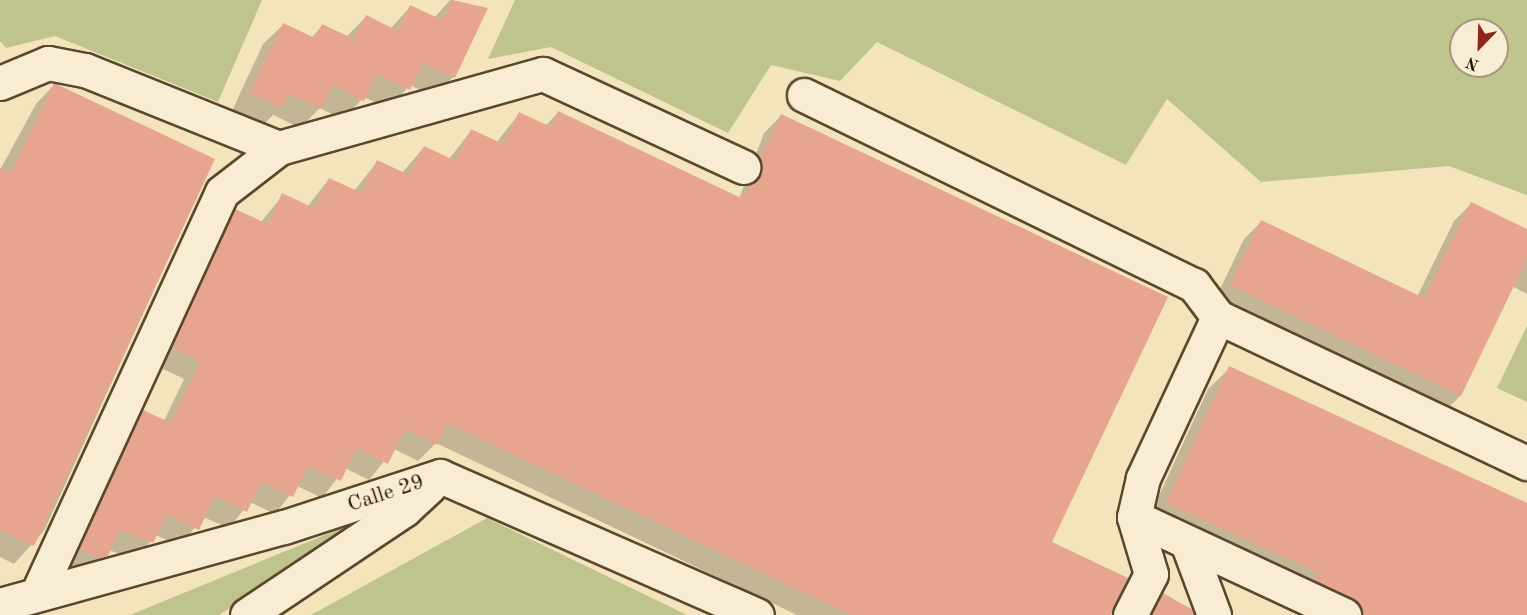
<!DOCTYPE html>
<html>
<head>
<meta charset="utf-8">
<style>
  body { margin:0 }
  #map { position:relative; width:1527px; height:615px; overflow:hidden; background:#f4e4bc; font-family:"Old Standard TT",serif }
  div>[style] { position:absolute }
  .green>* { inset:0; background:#bfc38e }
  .shadow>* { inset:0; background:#0003 }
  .building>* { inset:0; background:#e7a58f }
  .roads { filter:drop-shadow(2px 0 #5a472f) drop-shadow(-2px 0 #5a472f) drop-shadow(0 2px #5a472f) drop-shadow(0 -2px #5a472f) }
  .minor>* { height:33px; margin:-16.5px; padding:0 16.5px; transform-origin:16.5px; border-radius:16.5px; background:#f8edd3 }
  span { translate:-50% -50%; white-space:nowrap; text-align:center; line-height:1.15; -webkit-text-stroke:4.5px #f8edd3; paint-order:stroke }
  .street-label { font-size:22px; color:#261300 }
  .north { position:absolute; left:1449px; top:18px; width:60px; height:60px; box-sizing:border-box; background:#f8edd3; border:2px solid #a4967f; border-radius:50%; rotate:203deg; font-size:16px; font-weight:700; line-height:24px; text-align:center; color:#261300 }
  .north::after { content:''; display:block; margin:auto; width:21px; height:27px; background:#8f2418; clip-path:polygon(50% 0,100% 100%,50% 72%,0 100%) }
</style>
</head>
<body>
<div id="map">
  <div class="green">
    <div style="clip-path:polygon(0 0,262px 0,218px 102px,55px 36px,6px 48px,0 41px)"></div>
    <div style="clip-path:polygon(evenodd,515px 0,1527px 0,1527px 195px,1449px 166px,1261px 182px,1167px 99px,1126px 165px,877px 42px,840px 81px,771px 65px,728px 133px,551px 47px,488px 59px,515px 0,1461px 30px,1497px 30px,1497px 66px,1461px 66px,1461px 30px)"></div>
    <div style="clip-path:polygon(1527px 326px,1527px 402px,1497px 388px)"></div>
    <div style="clip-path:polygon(376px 514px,219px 615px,130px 615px)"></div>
    <div style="clip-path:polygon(487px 518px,687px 615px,311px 615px)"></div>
  </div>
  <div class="shadow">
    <div style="clip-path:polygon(450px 0,486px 9px,453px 77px,434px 97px,410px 85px,389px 109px,364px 97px,343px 120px,320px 108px,300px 128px,273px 115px,261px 127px,231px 113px,263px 44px,283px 25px,311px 38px,322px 26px,346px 37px,366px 17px,390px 29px,411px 6px,434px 18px)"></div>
    <div style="clip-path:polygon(54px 85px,213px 160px,44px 531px,14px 564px,0 557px,0 170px,36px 104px)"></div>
    <div style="clip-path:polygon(558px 113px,739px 199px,764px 133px,782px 115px,1050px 542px,1110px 615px,797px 615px,436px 443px,418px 461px,394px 449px,369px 480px,345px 468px,322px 498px,297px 486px,275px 514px,250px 502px,229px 528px,203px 517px,180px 546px,156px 535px,135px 560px,109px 550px,88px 573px,62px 566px,125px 429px,143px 411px,164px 421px,184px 379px,155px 365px,218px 228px,235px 210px,261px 222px,283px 195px,307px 207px,329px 179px,354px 191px,377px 162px,402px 173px,424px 147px,449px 159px,471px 131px,496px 143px,519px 114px,545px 126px)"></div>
    <div style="clip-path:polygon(1471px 204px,1527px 230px,1527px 294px,1512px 286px,1460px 396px,1443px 413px,1214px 302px,1244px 239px,1261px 222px,1417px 297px,1454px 221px)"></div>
    <div style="clip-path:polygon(1230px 368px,1527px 505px,1527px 615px,1318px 615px,1146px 524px,1208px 389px)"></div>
    <div style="clip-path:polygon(1163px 593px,1177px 601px,1186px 615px,1143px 615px)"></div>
  </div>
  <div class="building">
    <div style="clip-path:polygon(452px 0,488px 8px,455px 78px,423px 63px,410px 90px,377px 74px,364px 101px,333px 85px,321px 109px,289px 94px,282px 108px,250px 93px,283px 23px,315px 38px,322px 24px,354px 39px,366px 15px,398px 31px,410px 5px,442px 20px)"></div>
    <div style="clip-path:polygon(54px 83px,215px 159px,34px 546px,0 530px,0 168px,11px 173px)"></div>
    <div style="clip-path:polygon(558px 111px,741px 198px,760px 175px,760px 159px,781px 114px,1168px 297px,1052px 542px,1128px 578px,1111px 615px,851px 615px,447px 423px,437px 445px,405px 429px,388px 464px,356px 448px,341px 481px,308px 466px,293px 497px,261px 482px,247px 512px,215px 496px,199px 530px,167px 515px,153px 543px,120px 530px,108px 556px,99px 558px,79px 548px,143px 410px,171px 423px,200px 361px,171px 347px,235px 209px,268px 224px,282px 193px,314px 208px,329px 178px,362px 193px,377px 160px,409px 175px,424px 146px,456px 161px,471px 129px,503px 144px,519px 112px,551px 127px)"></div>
    <div style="clip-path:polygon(1471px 202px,1527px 229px,1527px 259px,1461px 396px,1230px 285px,1261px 220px,1424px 298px)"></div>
    <div style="clip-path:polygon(1229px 366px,1527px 503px,1527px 615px,1362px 615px,1352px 598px,1315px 581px,1319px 573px,1166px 503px)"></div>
    <div style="clip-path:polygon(1162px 594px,1192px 609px,1194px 615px,1151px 615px)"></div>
  </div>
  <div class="roads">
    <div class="minor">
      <div style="left:0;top:83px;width:52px;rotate:-22.6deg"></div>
      <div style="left:48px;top:63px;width:38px;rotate:11deg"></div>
      <div style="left:85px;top:70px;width:209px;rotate:21.9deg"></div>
      <div style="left:804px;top:95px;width:434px;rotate:26deg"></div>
      <div style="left:1194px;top:285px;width:40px;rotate:53deg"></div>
      <div style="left:1218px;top:317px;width:342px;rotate:25.3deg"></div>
      <div style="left:1134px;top:517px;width:232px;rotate:25deg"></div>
      <div style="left:1188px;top:545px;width:75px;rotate:69.6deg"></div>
      <div style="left:38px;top:592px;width:440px;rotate:-65.3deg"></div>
      <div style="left:222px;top:192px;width:72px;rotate:-37.7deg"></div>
      <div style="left:279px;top:148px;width:274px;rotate:-15.7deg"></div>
      <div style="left:543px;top:74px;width:221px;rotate:24.9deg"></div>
      <div style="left:0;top:605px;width:295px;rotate:-15.4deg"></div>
      <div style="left:284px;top:527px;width:164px;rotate:-18.1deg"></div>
      <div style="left:440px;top:476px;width:346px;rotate:23.7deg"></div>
      <div style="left:247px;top:615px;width:189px;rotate:-33.8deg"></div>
      <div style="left:404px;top:510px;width:35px;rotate:-43deg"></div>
      <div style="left:1130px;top:615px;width:46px;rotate:-62.9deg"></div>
      <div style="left:1151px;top:574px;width:59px;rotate:-106.6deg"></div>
      <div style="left:1134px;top:517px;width:40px;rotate:-77deg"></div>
      <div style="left:1143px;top:478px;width:178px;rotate:-65deg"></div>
    </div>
  </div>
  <div class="street-label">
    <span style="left:386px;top:494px;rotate:-18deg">Calle 29</span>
  </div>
  <div class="north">N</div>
</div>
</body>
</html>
